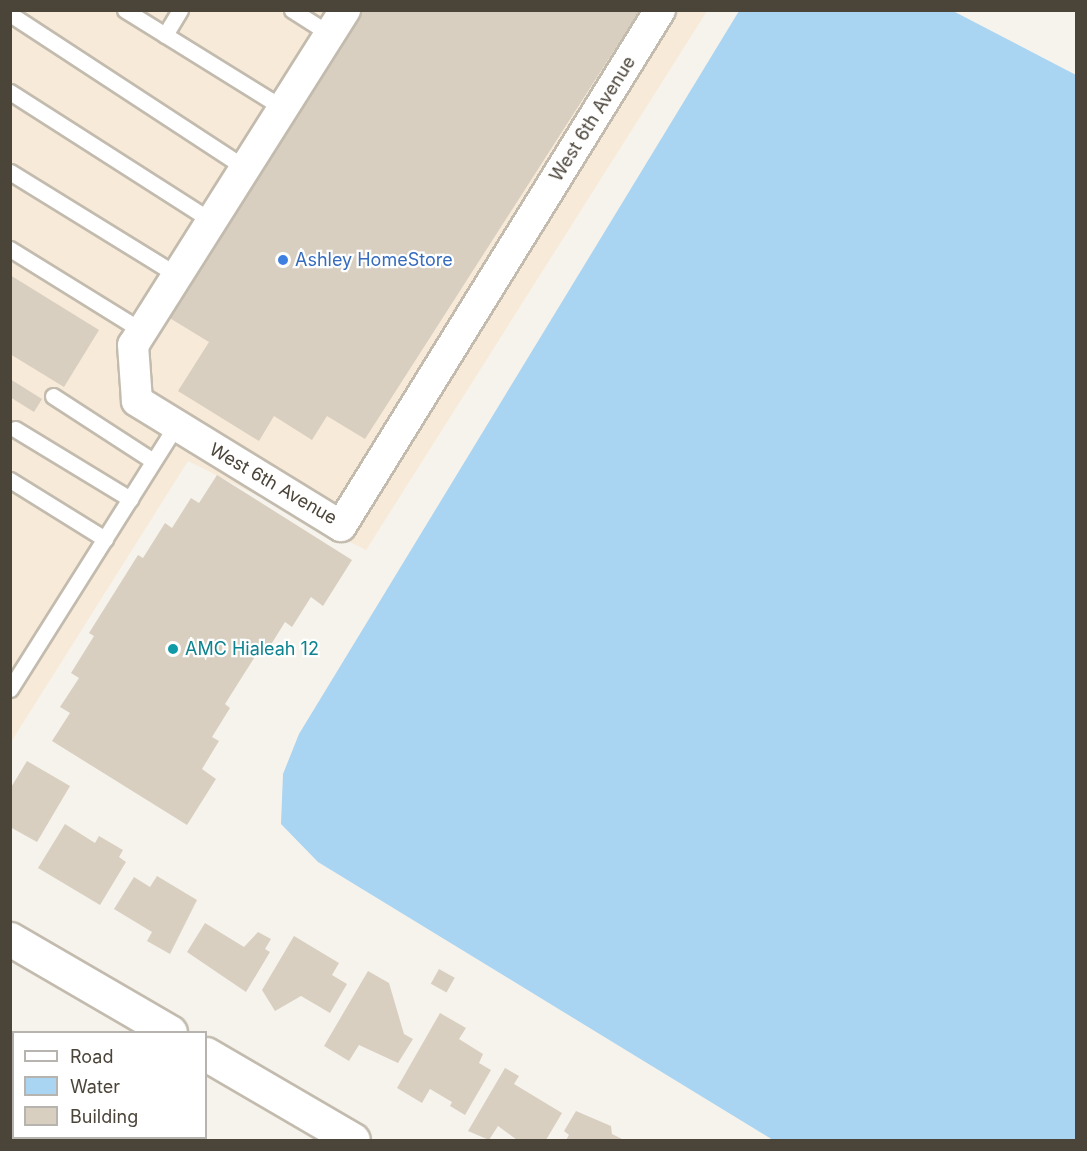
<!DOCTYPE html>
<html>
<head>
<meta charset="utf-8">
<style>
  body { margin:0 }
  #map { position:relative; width:1087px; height:1151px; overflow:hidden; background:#f6f3ec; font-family:Inter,sans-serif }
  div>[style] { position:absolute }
  .commercial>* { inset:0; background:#f7ead8 }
  .water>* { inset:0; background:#a9d4f2 }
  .building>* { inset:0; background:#d8cfc1; transform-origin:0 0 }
  .roads { filter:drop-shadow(2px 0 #c2bbae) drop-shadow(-2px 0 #c2bbae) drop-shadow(0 2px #c2bbae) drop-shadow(0 -2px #c2bbae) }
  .service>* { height:15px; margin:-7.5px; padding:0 7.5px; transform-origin:7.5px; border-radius:7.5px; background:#fff }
  .minor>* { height:30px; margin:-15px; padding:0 15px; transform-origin:15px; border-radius:15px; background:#fff }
  .tertiary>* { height:33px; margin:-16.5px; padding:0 16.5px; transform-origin:16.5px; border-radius:16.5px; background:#fff }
  .dots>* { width:16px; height:16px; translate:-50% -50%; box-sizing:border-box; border:3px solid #fff; border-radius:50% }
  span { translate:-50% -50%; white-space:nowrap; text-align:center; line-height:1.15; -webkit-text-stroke:4.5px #fff; paint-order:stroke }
  .street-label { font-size:18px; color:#4b4439 }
  .shop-label { font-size:18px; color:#366cbe }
  .left { translate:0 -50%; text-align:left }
  .culture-label { font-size:18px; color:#0d838f }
  .frame { position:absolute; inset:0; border:12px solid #4b4439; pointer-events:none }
  .legend { position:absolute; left:12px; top:1031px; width:195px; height:108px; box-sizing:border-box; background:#fff; border:2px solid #b7b4b0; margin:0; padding:8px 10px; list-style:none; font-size:18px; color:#4b4439 }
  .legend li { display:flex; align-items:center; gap:12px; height:30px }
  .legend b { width:30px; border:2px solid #b7b4b0 }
</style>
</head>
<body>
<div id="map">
  <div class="commercial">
    <div style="clip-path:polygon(11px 11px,707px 11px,366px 550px,188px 461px,11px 742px)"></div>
  </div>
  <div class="water">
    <div style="clip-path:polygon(739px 11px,953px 11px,1076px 75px,1076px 1140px,773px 1140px,318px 862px,281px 824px,283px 774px,299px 734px)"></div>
  </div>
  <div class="building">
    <div style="clip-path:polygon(359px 10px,640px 10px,365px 439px,327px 416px,312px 440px,274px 416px,259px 441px,178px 391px,209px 342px,168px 317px)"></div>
    <div style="clip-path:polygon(10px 275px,99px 330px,64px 387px,10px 354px)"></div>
    <div style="clip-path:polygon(10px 379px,42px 399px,34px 412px,10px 397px)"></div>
    <div style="clip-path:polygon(217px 475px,352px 560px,323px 606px,311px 597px,292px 627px,285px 622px,267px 651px,261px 647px,225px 704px,230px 708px,212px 737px,219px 741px,202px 769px,216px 779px,187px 825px,52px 741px,70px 713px,60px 707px,79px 678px,71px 673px,94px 636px,89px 633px,138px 555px,143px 558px,165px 523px,172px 528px,191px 498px,199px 503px)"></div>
    <div style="clip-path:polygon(27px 761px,70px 786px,37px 842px,10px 827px,10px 789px)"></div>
    <div style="clip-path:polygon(65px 824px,95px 843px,99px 836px,123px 850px,119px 857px,126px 862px,100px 905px,38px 868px)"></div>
    <div style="clip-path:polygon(157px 876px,197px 900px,170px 954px,147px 941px,152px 932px,114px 909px,134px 877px,150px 887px)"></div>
    <div style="clip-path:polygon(205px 923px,244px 947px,258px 932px,271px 939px,265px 949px,270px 952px,246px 992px,187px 952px)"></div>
    <div style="clip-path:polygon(294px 936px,339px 963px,332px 975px,347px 984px,330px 1013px,301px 996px,275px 1011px,262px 990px)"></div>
    <div style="left:439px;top:969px;width:18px;height:17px;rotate:29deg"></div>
    <div style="clip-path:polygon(368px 971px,389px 983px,404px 1034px,413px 1039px,398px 1063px,359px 1045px,349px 1061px,324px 1046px)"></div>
    <div style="clip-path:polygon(440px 1013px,466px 1028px,459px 1039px,483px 1054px,479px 1063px,491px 1070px,465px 1115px,450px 1106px,452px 1102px,430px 1089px,422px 1103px,397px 1088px)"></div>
    <div style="left:10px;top:1045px;width:4px;height:46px;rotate:27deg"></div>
    <div style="clip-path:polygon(505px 1068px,519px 1076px,514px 1084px,562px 1113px,546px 1140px,517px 1140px,498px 1126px,489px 1140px,468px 1131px)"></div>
    <div style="clip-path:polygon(576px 1111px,611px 1126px,612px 1134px,624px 1140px,566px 1140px,569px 1135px,564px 1131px)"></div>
    <div style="clip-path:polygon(163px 1138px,205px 1138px,161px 1140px)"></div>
  </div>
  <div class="roads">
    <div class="service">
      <div style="left:125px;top:10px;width:186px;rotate:31.8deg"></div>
      <div style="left:292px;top:10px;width:45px;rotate:32.3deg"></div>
      <div style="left:10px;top:14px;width:281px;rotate:33.2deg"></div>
      <div style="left:165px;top:35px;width:29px;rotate:-59deg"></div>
      <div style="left:10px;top:92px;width:240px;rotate:32.6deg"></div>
      <div style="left:10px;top:172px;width:196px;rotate:31.7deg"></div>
      <div style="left:10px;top:249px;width:155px;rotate:31.8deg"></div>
      <div style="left:53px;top:396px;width:119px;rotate:33deg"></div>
      <div style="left:15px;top:429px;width:135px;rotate:31.3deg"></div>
      <div style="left:10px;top:480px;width:112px;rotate:31.8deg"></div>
      <div style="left:10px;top:689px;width:310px;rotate:-57.8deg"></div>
    </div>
    <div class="minor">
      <div style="left:345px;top:10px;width:396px;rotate:122.3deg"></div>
      <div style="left:133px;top:345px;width:56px;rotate:85.9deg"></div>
      <div style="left:137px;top:401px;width:239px;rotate:31.5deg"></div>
      <div style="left:341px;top:526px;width:607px;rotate:-58.27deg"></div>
    </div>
    <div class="tertiary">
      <div style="left:10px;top:939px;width:185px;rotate:30.2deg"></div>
      <div style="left:206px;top:1054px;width:170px;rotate:30.3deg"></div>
    </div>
  </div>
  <div class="dots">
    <div style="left:283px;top:260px;background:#3f7fe0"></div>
    <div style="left:173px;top:649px;background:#0f9aa8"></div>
  </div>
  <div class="street-label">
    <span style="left:593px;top:119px;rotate:-58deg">West 6th Avenue</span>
    <span style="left:273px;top:484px;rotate:30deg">West 6th Avenue</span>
  </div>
  <div class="shop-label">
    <span class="left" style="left:295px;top:260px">Ashley HomeStore</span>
  </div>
  <div class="culture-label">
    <span class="left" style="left:185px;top:649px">AMC Hialeah 12</span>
  </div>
  <div class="frame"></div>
  <ul class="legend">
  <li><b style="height:8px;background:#fff"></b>Road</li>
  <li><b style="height:16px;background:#a9d4f2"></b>Water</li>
  <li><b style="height:16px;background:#d8cfc1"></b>Building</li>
  </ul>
</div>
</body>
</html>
